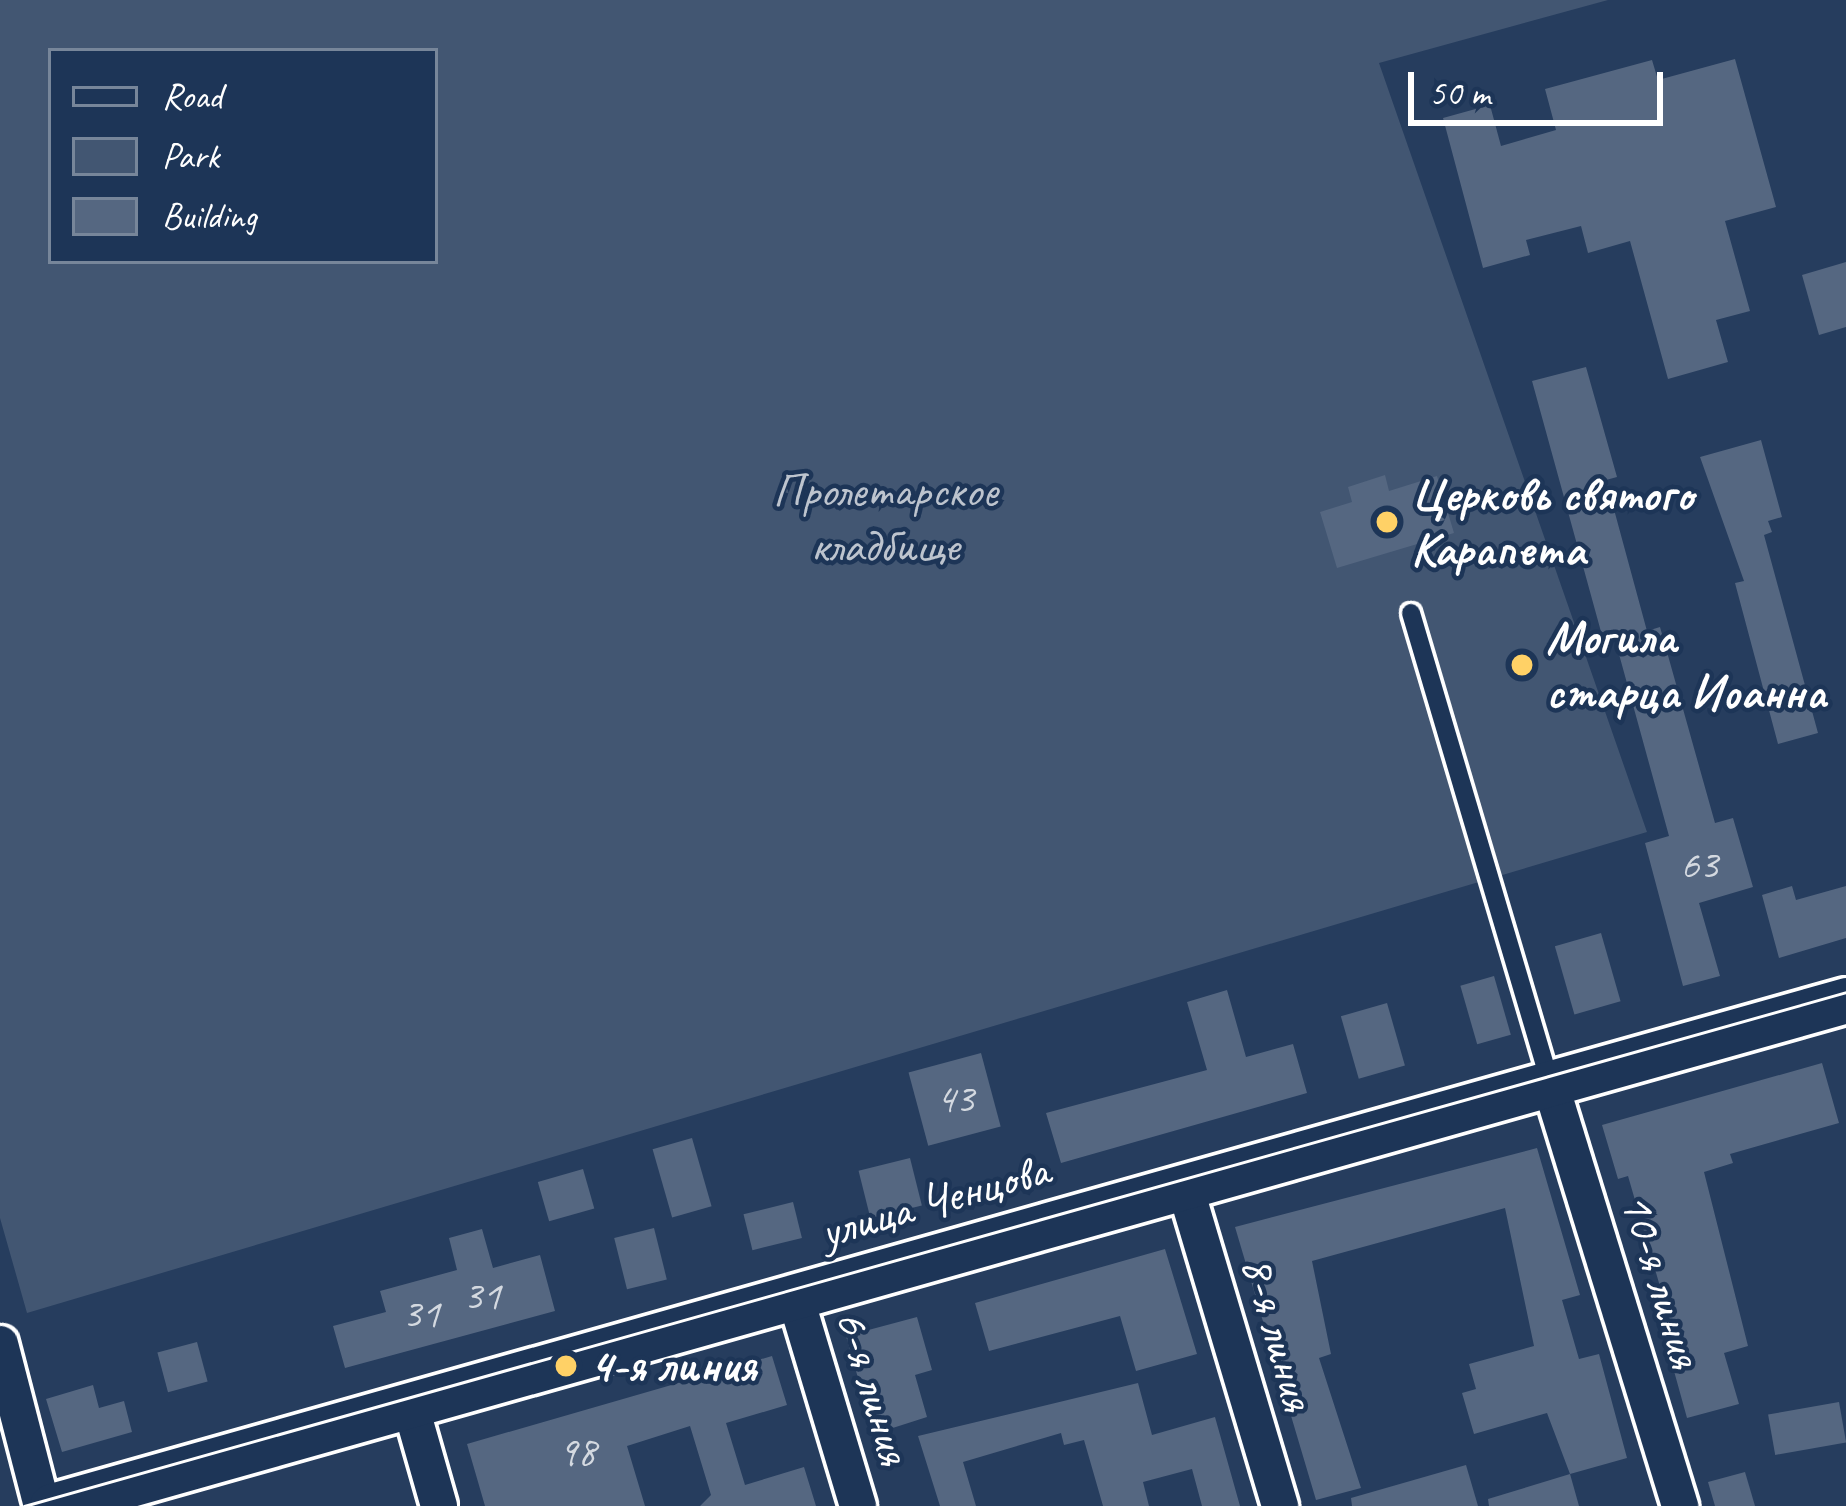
<!DOCTYPE html>
<html>
<head>
<meta charset="utf-8">
<style>
  body { margin:0 }
  #map { position:relative; width:1846px; height:1506px; overflow:hidden; background:#263d5e; font-family:Caveat,sans-serif }
  div>[style] { position:absolute }
  .green>* { inset:0; background:#425672 }
  .building>* { inset:0; background:#556781; transform-origin:0 0 }
  .roads { filter:drop-shadow(3px 0 #fff) drop-shadow(-3px 0 #fff) drop-shadow(0 3px #fff) drop-shadow(0 -3px #fff) }
  .service>* { height:18px; margin:-9px; padding:0 9px; transform-origin:9px; border-radius:9px; background:#1d3557 }
  .minor>* { height:36px; margin:-18px; padding:0 18px; transform-origin:18px; border-radius:18px; background:#1d3557 }
  .tertiary>* { height:45px; margin:-22.5px; padding:0 22.5px; transform-origin:22.5px; border-radius:22.5px; background:#1d3557 }
  .tram>* { height:3px; margin:-1.5px; padding:0 1.5px; transform-origin:1.5px; border-radius:1.5px; background:#fff }
  .dots>* { width:33px; height:33px; translate:-50% -50%; box-sizing:border-box; border:6px solid #1d3557; border-radius:50% }
  span { translate:-50% -50%; white-space:nowrap; text-align:center; line-height:1.15; -webkit-text-stroke:9px #1d3557; paint-order:stroke }
  .number-label { font-size:42px; color:#d4d9e0 }
  .number-label span { -webkit-text-stroke-width:0 }
  .park-label { font-size:48px; color:#bdc4ce }
  .poi-label { font-size:48px; color:#fff; font-weight:700 }
  .left { translate:0 -50%; text-align:left }
  .street-label { font-size:48px; color:#fff }
  .legend { position:absolute; left:48px; top:48px; width:390px; height:216px; box-sizing:border-box; background:#1d3557; border:3px solid #77869a; margin:0; padding:15px 21px; list-style:none; font-size:36px; color:#fff }
  .legend li { display:flex; align-items:center; gap:24px; height:60px }
  .legend b { width:60px; border:3px solid #77869a }
  .scale { position:absolute; left:1408px; top:72px; width:255px; height:54px; box-sizing:border-box; border:6px solid #fff; border-top:0; padding-left:15px; font-size:36px; line-height:42px; white-space:nowrap; color:#fff; -webkit-text-stroke:9px #1d3557; paint-order:stroke }
</style>
</head>
<body>
<div id="map">
  <div class="green">
    <div style="clip-path:polygon(evenodd,0 0,1608px 0,1379px 63px,1647px 832px,27px 1313px,0 1218px,0 0,51px 51px,435px 51px,435px 261px,51px 261px,51px 51px)"></div>
  </div>
  <div class="building">
    <div style="clip-path:polygon(1735px 59px,1776px 207px,1725px 221px,1750px 311px,1716px 320px,1728px 362px,1668px 379px,1630px 241px,1588px 253px,1581px 226px,1526px 240px,1530px 255px,1483px 268px,1443px 118px,1490px 105px,1501px 146px,1556px 130px,1545px 89px,1652px 60px,1658px 80px)"></div>
    <div style="clip-path:polygon(1846px 262px,1846px 327px,1819px 335px,1802px 275px)"></div>
    <div style="clip-path:polygon(1586px 367px,1617px 477px,1606px 480px,1647px 631px,1660px 627px,1715px 823px,1733px 818px,1753px 887px,1699px 903px,1720px 976px,1683px 986px,1645px 843px,1669px 836px,1614px 636px,1603px 639px,1532px 381px)"></div>
    <div style="clip-path:polygon(1761px 440px,1782px 517px,1768px 521px,1772px 532px,1764px 535px,1818px 733px,1778px 744px,1735px 583px,1744px 581px,1700px 457px)"></div>
    <div style="clip-path:polygon(1385px 475px,1389px 491px,1437px 476px,1454px 533px,1337px 568px,1320px 512px,1352px 502px,1348px 487px)"></div>
    <div style="clip-path:polygon(1792px 886px,1796px 900px,1846px 886px,1846px 938px,1779px 958px,1762px 895px)"></div>
    <div style="left:1601px;top:933px;width:71px;height:48px;rotate:74deg"></div>
    <div style="left:1494px;top:976px;width:61px;height:35px;rotate:74deg"></div>
    <div style="clip-path:polygon(1227px 990px,1246px 1057px,1293px 1044px,1307px 1093px,1061px 1163px,1046px 1113px,1207px 1070px,1187px 1002px)"></div>
    <div style="left:1387px;top:1003px;width:65px;height:48px;rotate:74deg"></div>
    <div style="left:981px;top:1053px;width:76px;height:75px;rotate:75deg"></div>
    <div style="clip-path:polygon(1822px 1063px,1839px 1123px,1730px 1154px,1733px 1163px,1704px 1172px,1748px 1346px,1724px 1353px,1739px 1404px,1687px 1418px,1661px 1324px,1670px 1321px,1628px 1176px,1618px 1179px,1602px 1125px)"></div>
    <div style="left:692px;top:1138px;width:71px;height:41px;rotate:74deg"></div>
    <div style="clip-path:polygon(1537px 1148px,1580px 1295px,1562px 1300px,1579px 1359px,1599px 1354px,1627px 1458px,1570px 1474px,1547px 1413px,1474px 1434px,1462px 1393px,1476px 1389px,1469px 1364px,1534px 1346px,1505px 1208px,1312px 1261px,1331px 1354px,1319px 1358px,1361px 1488px,1316px 1500px,1235px 1227px)"></div>
    <div style="left:910px;top:1158px;width:49px;height:53px;rotate:76deg"></div>
    <div style="left:583px;top:1169px;width:41px;height:47px;rotate:74deg"></div>
    <div style="left:793px;top:1202px;width:37px;height:51px;rotate:76deg"></div>
    <div style="left:654px;top:1228px;width:53px;height:41px;rotate:76deg"></div>
    <div style="clip-path:polygon(482px 1229px,493px 1268px,540px 1255px,555px 1311px,345px 1368px,333px 1326px,386px 1312px,380px 1291px,457px 1270px,449px 1238px)"></div>
    <div style="clip-path:polygon(1165px 1249px,1197px 1354px,1136px 1371px,1120px 1316px,989px 1351px,975px 1303px)"></div>
    <div style="clip-path:polygon(917px 1317px,932px 1370px,915px 1375px,927px 1417px,874px 1434px,846px 1336px)"></div>
    <div style="left:197px;top:1342px;width:41px;height:41px;rotate:75deg"></div>
    <div style="clip-path:polygon(772px 1356px,787px 1405px,726px 1423px,745px 1485px,804px 1467px,816px 1506px,700px 1506px,711px 1495px,690px 1426px,627px 1446px,645px 1506px,485px 1506px,467px 1444px)"></div>
    <div style="clip-path:polygon(1138px 1383px,1152px 1435px,1215px 1417px,1240px 1506px,1202px 1506px,1192px 1469px,1143px 1482px,1149px 1506px,1103px 1506px,1084px 1440px,1064px 1445px,1061px 1433px,963px 1462px,976px 1506px,940px 1506px,918px 1436px)"></div>
    <div style="clip-path:polygon(93px 1385px,99px 1408px,124px 1401px,132px 1432px,62px 1452px,46px 1399px)"></div>
    <div style="left:1839px;top:1402px;width:41px;height:72px;rotate:80deg"></div>
    <div style="clip-path:polygon(1466px 1465px,1478px 1506px,1352px 1506px,1351px 1498px)"></div>
    <div style="clip-path:polygon(1745px 1472px,1755px 1506px,1715px 1506px,1708px 1482px)"></div>
    <div style="clip-path:polygon(1570px 1474px,1579px 1506px,1489px 1506px,1488px 1499px)"></div>
  </div>
  <div class="roads">
    <div class="service">
      <div style="left:1411px;top:613px;width:490px;rotate:73.5deg"></div>
    </div>
    <div class="minor">
      <div style="left:1550px;top:1083px;width:443px;rotate:72.9deg"></div>
      <div style="left:1185px;top:1187px;width:333px;rotate:73.4deg"></div>
      <div style="left:795px;top:1296px;width:219px;rotate:73.3deg"></div>
      <div style="left:0;top:1344px;width:167px;rotate:75.5deg"></div>
      <div style="left:410px;top:1404px;width:106px;rotate:74.1deg"></div>
    </div>
    <div class="tertiary">
      <div style="left:52px;top:1506px;width:1864px;rotate:-15.75deg"></div>
    </div>
  </div>
  <div class="tram">
    <div style="left:24px;top:1506px;width:1893px;rotate:-15.75deg"></div>
  </div>
  <div class="dots">
    <div style="left:1387px;top:522px;background:#ffd166"></div>
    <div style="left:1522px;top:665px;background:#ffd166"></div>
    <div style="left:566px;top:1366px;background:#ffd166"></div>
  </div>
  <div class="number-label">
    <span style="left:1699px;top:865px">63</span>
    <span style="left:955px;top:1099px">43</span>
    <span style="left:482px;top:1296px">31</span>
    <span style="left:421px;top:1314px">31</span>
    <span style="left:577px;top:1452px">98</span>
  </div>
  <div class="park-label">
    <span style="left:885px;top:518px">Пролетарское<br>кладбище</span>
  </div>
  <div class="poi-label">
    <span class="left" style="left:1411px;top:522px">Церковь святого<br>Карапета</span>
    <span class="left" style="left:1546px;top:665px">Могила<br>старца Иоанна</span>
    <span class="left" style="left:590px;top:1366px">4-я линия</span>
  </div>
  <div class="street-label">
    <span style="left:934px;top:1201px;rotate:-16deg">улица Ченцова</span>
    <span style="left:1661px;top:1280px;rotate:73deg">10-я линия</span>
    <span style="left:1278px;top:1333px;rotate:74deg">8-я линия</span>
    <span style="left:873px;top:1387px;rotate:73deg">6-я линия</span>
  </div>
  <ul class="legend">
  <li><b style="height:15px;background:#1d3557"></b>Road</li>
  <li><b style="height:33px;background:#425672"></b>Park</li>
  <li><b style="height:33px;background:#556781"></b>Building</li>
  </ul>
  <div class="scale">50 m</div>
</div>
</body>
</html>
